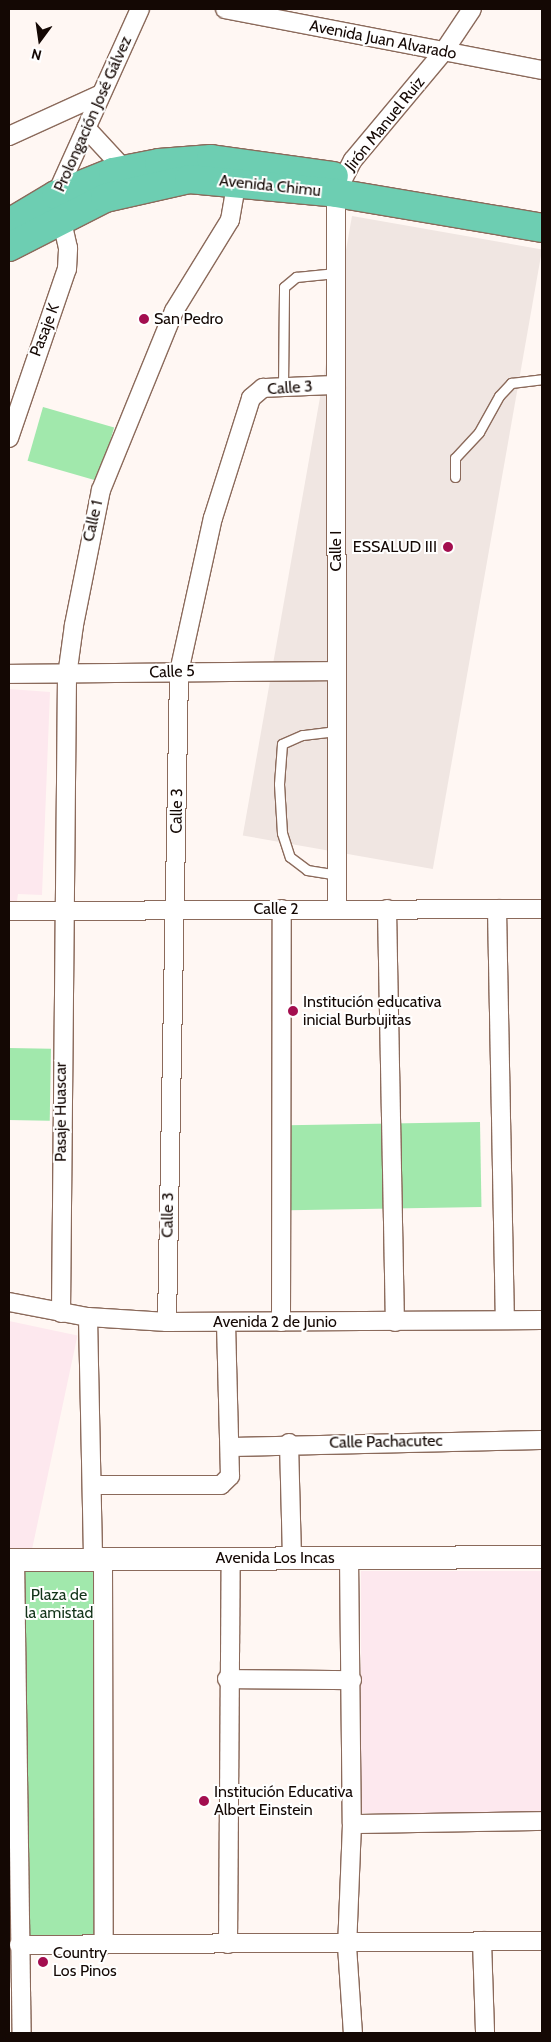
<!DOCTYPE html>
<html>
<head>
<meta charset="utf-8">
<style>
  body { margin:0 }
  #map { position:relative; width:551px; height:2042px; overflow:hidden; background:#fff7f3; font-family:Cabin,sans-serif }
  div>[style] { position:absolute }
  .built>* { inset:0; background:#f0e6e2; transform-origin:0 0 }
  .education>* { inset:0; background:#fde8ee; transform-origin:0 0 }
  .green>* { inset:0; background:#a1e8ac; transform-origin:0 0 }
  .roads { filter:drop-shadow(1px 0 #8b6a5b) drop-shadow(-1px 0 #8b6a5b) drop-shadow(0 1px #8b6a5b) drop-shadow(0 -1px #8b6a5b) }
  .service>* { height:9px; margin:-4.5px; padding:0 4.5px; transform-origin:4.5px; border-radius:4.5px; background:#fff }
  .minor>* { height:18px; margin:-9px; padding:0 9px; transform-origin:9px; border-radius:9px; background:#fff }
  .tertiary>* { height:22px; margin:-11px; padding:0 11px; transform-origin:11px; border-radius:11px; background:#fff }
  .primary>* { height:28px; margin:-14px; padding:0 14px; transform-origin:14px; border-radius:14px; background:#6dceb2 }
  .dots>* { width:14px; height:14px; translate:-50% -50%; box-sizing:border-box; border:2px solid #fff; border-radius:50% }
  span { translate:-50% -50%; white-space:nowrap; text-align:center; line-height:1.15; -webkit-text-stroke:4px #fff; paint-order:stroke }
  .street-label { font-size:16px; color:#140804 }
  .poi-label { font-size:16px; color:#140804 }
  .left { translate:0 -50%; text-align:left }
  .right { translate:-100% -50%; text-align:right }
  .park-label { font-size:16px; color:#13341a }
  .frame { position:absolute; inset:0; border:10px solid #140804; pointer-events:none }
  .north { position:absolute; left:15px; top:15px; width:50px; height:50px; -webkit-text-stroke:4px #fff; paint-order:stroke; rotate:194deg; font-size:14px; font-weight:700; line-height:20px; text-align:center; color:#140804 }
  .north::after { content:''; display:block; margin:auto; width:18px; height:22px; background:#140804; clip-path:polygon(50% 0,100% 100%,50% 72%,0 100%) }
</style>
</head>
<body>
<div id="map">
  <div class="built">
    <div style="left:352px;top:216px;width:193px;height:629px;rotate:10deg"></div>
  </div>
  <div class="education">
    <div style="clip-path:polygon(9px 689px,50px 692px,42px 895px,18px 894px,17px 901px,9px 901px)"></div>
    <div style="left:9px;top:1321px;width:70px;height:226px;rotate:12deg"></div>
    <div style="left:361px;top:1571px;width:181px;height:242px"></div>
  </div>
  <div class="green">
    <div style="left:43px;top:407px;width:74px;height:56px;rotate:16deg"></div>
    <div style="left:9px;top:1048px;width:42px;height:72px;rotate:1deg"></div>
    <div style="left:480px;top:1122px;width:85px;height:192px;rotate:89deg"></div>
    <div style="left:15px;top:1559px;width:88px;height:386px;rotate:1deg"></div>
  </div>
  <div class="roads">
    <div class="service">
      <div style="left:283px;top:387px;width:100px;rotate:-89.4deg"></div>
      <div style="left:284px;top:287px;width:16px;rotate:-40deg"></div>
      <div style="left:296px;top:277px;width:40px;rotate:-5.7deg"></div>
      <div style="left:455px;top:477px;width:19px;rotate:-90deg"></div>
      <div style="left:455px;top:458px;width:35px;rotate:-47deg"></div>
      <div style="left:479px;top:432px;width:41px;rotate:-60.9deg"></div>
      <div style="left:499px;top:396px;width:18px;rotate:-47deg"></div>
      <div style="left:511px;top:383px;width:31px;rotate:-7deg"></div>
      <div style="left:336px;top:731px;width:34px;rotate:173deg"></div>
      <div style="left:302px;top:735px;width:22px;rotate:156deg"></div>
      <div style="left:282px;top:744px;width:40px;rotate:94.3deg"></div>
      <div style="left:279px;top:784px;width:49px;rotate:86.5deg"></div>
      <div style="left:282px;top:833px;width:25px;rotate:72deg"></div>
      <div style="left:290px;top:857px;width:21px;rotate:37deg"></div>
      <div style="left:307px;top:870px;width:30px;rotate:9deg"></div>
    </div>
    <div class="minor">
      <div style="left:225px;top:9px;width:323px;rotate:10.9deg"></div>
      <div style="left:86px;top:128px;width:57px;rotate:47.1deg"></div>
      <div style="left:9px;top:136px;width:99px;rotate:-24.5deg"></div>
      <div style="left:9px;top:438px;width:179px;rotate:-71.1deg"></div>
      <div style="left:67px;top:269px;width:21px;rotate:-87deg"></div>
      <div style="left:68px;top:248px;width:54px;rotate:-102.8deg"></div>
      <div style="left:56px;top:195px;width:204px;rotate:-65.7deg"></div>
      <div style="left:9px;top:674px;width:327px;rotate:-0.5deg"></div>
      <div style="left:337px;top:909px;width:716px;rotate:-90.08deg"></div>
      <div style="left:336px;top:193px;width:37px;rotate:-63deg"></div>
      <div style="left:353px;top:160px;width:142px;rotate:-50.1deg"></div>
      <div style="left:444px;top:51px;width:50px;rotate:-56.3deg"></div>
      <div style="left:387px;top:909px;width:413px;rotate:88.9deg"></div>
      <div style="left:497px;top:909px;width:410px;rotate:88.9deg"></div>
      <div style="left:9px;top:911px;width:533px;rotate:-0.21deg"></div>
      <div style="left:9px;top:1302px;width:80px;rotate:10.8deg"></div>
      <div style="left:88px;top:1317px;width:79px;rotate:3.6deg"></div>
      <div style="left:167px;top:1322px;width:375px;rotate:-0.3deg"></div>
      <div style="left:61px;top:1313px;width:637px;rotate:-89.46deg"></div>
      <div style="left:67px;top:676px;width:51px;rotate:-82.2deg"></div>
      <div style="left:74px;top:625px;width:138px;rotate:-78.7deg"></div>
      <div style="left:101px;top:490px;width:193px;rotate:-67.8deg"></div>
      <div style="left:174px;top:311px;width:107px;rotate:-58.4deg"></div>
      <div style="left:230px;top:220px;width:47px;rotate:-80.1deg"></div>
      <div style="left:88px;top:1317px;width:242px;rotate:88.8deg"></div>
      <div style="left:167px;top:1322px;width:650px;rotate:-88.94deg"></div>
      <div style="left:179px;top:672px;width:158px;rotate:-77.6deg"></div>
      <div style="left:213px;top:518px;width:126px;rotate:-72.4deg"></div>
      <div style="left:251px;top:398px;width:16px;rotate:-40deg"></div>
      <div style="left:263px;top:388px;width:73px;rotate:-2.4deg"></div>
      <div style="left:281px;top:1322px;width:413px;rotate:-89.9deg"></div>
      <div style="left:289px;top:1443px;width:115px;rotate:88.5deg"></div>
      <div style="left:230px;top:1447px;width:312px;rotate:-1.3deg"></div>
      <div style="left:93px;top:1485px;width:128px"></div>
      <div style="left:221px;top:1485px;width:13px;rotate:-45deg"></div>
      <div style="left:230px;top:1476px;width:153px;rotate:-91.5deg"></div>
      <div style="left:349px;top:1557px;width:267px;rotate:89.4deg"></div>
      <div style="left:352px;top:1824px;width:122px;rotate:92.3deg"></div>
      <div style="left:347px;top:1946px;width:87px;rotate:86.1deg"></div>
      <div style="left:15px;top:1559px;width:474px;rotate:89.2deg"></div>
      <div style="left:103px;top:1560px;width:385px;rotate:89.9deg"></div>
      <div style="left:227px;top:1679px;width:125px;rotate:0.5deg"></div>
      <div style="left:352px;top:1824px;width:190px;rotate:-0.9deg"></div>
      <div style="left:482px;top:1941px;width:92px;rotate:88.1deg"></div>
      <div style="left:228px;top:1944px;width:386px;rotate:-89.6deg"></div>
      <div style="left:19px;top:1945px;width:523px;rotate:-0.44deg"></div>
    </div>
    <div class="tertiary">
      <div style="left:9px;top:1560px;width:533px;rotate:-0.32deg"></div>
    </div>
    <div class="primary">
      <div style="left:9px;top:223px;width:55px;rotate:-30.8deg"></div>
      <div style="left:56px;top:195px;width:61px;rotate:-22deg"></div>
      <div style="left:113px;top:172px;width:47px;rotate:-11.1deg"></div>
      <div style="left:159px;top:163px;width:52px;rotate:-4.4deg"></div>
      <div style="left:211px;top:159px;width:124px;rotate:7.9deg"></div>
      <div style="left:9px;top:247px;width:108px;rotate:-27deg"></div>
      <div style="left:105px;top:198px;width:86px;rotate:-12.7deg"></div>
      <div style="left:189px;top:179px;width:148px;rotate:5.4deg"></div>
      <div style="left:336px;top:193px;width:209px;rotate:9.6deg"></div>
    </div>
  </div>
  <div class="dots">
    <div style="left:144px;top:319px;background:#a30e4f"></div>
    <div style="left:448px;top:547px;background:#a30e4f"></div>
    <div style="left:293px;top:1011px;background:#a30e4f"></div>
    <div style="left:204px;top:1801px;background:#a30e4f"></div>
    <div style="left:43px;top:1962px;background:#a30e4f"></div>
  </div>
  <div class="street-label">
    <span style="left:383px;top:40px;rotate:11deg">Avenida Juan Alvarado</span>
    <span style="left:93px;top:114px;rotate:-66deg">Prolongación José Gálvez</span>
    <span style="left:385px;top:124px;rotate:-51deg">Jirón Manuel Ruiz</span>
    <span style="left:270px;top:186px;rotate:6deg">Avenida Chimu</span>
    <span style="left:45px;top:330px;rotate:-69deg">Pasaje K</span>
    <span style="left:290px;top:388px;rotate:-4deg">Calle 3</span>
    <span style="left:93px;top:521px;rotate:-77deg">Calle 1</span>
    <span style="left:336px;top:551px;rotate:-90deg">Calle I</span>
    <span style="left:172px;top:672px;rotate:-2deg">Calle 5</span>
    <span style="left:177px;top:811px;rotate:-89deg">Calle 3</span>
    <span style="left:276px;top:909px">Calle 2</span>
    <span style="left:61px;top:1112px;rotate:-90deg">Pasaje Huascar</span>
    <span style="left:168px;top:1215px;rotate:-89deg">Calle 3</span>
    <span style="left:275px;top:1322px">Avenida 2 de Junio</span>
    <span style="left:386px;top:1442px;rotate:-1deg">Calle Pachacutec</span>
    <span style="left:275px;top:1558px">Avenida Los Incas</span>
  </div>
  <div class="poi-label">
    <span class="left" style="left:154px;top:319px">San Pedro</span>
    <span class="right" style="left:437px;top:547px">ESSALUD III</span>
    <span class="left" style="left:303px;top:1011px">Institución educativa<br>inicial Burbujitas</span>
    <span class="left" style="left:214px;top:1801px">Institución Educativa<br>Albert Einstein</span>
    <span class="left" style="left:53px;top:1962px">Country<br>Los Pinos</span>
  </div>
  <div class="park-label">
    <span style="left:59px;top:1604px">Plaza de<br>la amistad</span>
  </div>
  <div class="frame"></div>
  <div class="north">N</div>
</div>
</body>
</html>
